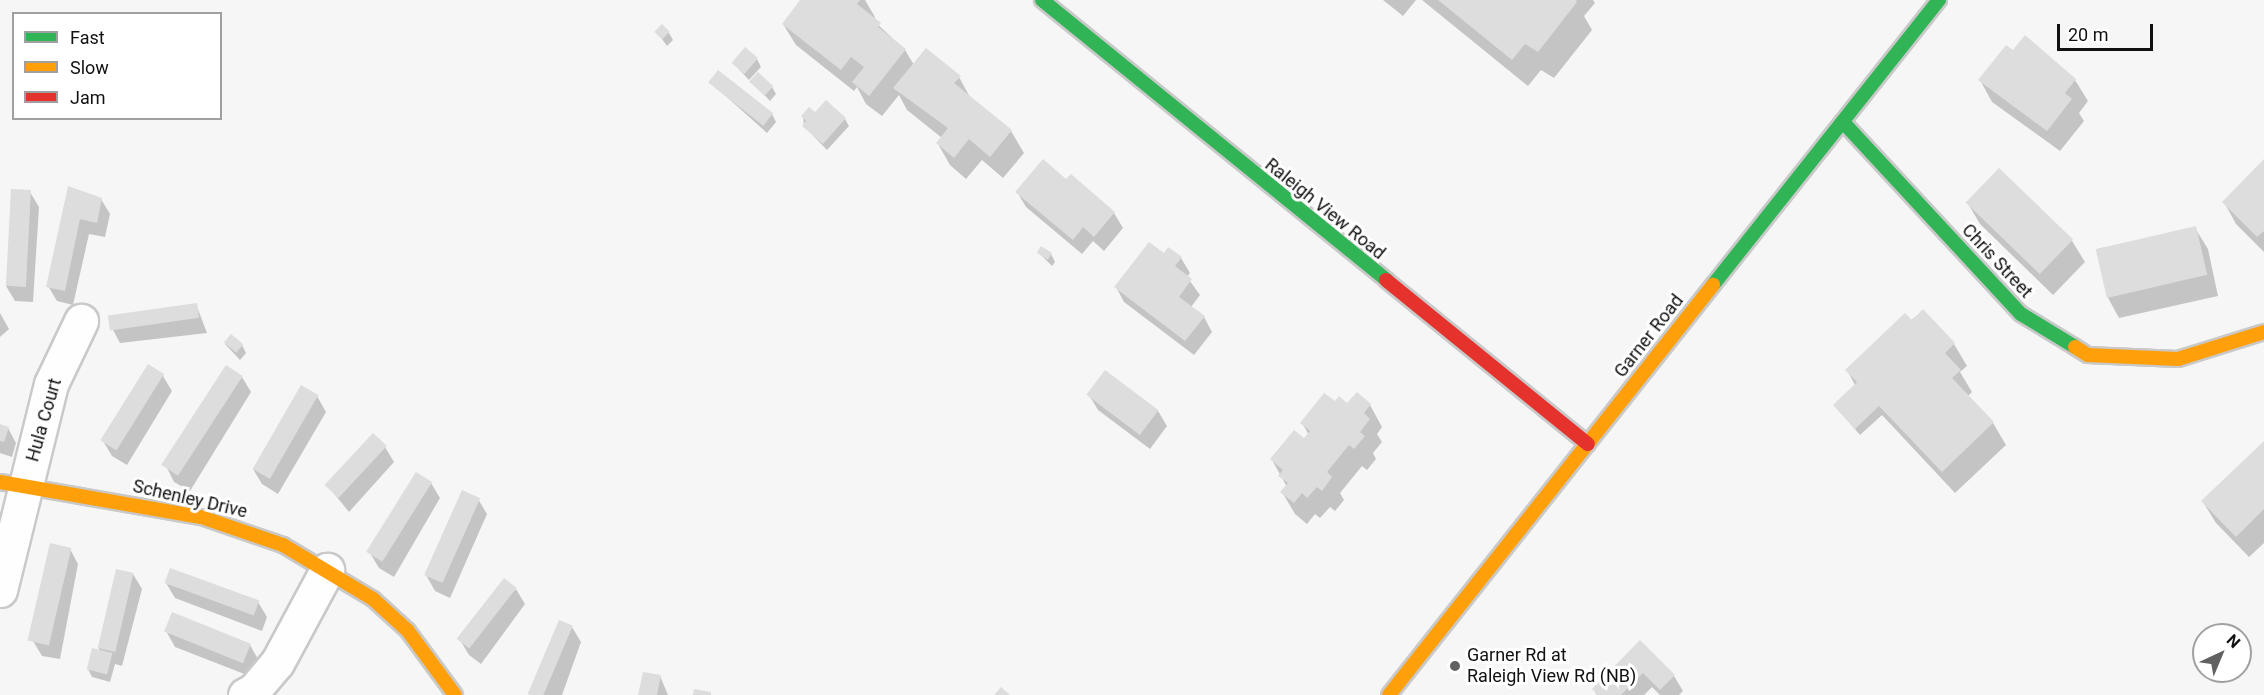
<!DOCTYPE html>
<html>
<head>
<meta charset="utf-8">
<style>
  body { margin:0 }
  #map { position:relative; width:2264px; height:695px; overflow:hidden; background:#f5f6f5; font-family:Roboto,sans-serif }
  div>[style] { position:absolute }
  .shadow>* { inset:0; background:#0003 }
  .building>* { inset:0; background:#dcdddc; transform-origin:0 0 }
  .roads { filter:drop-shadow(2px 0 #c8c9c8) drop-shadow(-2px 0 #c8c9c8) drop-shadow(0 2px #c8c9c8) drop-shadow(0 -2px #c8c9c8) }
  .street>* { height:33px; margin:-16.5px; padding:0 16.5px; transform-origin:16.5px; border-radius:16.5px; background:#fefefe }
  .fast>* { height:14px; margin:-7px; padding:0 7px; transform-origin:7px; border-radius:7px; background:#30b455 }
  .slow>* { height:14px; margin:-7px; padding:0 7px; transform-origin:7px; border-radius:7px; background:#ff9f0a }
  .jam>* { height:14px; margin:-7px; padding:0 7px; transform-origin:7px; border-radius:7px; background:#e5322d }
  .dots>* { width:16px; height:16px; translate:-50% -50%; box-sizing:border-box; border:3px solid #fff; border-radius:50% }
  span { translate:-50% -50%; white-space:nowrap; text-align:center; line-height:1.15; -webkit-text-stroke:6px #fff; paint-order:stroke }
  .street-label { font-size:18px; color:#101110 }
  .poi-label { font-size:18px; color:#101110 }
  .left { translate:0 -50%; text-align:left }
  .legend { position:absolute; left:12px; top:12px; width:210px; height:108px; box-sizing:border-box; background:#fff; border:2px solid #9fa09f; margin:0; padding:8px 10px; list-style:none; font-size:18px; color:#101110 }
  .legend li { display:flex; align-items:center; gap:12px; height:30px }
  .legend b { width:30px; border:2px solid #9fa09f }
  .north { position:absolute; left:2192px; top:623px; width:60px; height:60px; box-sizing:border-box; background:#fff; border:2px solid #9fa09f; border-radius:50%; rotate:44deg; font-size:16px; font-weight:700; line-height:24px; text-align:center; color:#101110 }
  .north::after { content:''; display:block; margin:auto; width:21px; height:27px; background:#606160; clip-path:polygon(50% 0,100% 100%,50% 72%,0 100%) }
  .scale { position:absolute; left:2057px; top:24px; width:96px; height:27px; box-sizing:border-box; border:3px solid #101110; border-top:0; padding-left:8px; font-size:18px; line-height:21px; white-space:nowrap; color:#101110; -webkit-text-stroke:4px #fff; paint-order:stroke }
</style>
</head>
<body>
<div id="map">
  <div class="shadow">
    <div style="clip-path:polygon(802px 0,865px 0,875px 17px,873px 20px,905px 50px,914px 65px,959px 77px,971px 99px,1011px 131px,1024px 153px,1003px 178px,982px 160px,966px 179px,950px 165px,938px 144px,942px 138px,907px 110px,899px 95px,882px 116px,866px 104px,857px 87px,854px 91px,796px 45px,783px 24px)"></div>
    <div style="clip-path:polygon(1383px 0,1416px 0,1403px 16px)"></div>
    <div style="clip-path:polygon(1422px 0,1593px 0,1595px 3px,1584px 16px,1592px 30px,1554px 78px,1541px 70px,1528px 86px)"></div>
    <div style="clip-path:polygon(657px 32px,669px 33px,673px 40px,667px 46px)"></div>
    <div style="clip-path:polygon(757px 59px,761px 67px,749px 80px,733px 63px)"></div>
    <div style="clip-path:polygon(1980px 80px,2075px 80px,2088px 101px,2079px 113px,2084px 121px,2060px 151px,1992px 102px)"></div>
    <div style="clip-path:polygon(710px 82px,772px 114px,776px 122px,767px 133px)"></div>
    <div style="clip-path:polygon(752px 82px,772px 87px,776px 94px,770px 101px)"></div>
    <div style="clip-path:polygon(815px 114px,845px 119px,849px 126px,827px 150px,804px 126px,803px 116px)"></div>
    <div style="clip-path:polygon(2264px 161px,2264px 252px,2236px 224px,2224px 202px)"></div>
    <div style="clip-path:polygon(1067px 181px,1114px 213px,1123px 228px,1104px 251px,1093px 241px,1082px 254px,1026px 207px,1017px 192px)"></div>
    <div style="clip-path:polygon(70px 188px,101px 199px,110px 214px,105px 237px,89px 234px,73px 305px,57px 301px,48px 286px)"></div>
    <div style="clip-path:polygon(30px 192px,39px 207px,33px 302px,15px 301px,6px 286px)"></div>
    <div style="clip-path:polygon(1967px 202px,2072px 241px,2085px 262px,2053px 295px,1980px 224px)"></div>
    <div style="clip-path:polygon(2195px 228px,2208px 249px,2218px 296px,2119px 318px,2107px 296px,2097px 249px)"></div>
    <div style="clip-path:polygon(1038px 252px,1051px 254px,1055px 262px,1052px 266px)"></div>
    <div style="clip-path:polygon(1164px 255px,1181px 258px,1190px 273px,1187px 277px,1200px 295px,1191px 307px,1204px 317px,1212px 332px,1194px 355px,1124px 302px,1116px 287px)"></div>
    <div style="clip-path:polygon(196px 304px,207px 333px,120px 343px,112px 328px)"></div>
    <div style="clip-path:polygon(1923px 311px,1954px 344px,1967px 366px,1960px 372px,1972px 392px,1968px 396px,1993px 423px,2006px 445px,1955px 493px,1882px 415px,1860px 435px,1834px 405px,1855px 385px,1847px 370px)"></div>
    <div style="clip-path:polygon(0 313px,9px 329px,0 337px)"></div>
    <div style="clip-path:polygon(225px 344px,242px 345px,246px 353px,240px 360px)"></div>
    <div style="clip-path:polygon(148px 366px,163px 376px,172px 391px,127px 465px,112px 456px,103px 441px)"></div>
    <div style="clip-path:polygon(1106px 372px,1158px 411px,1167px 426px,1150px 449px,1098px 410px,1089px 395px)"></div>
    <div style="clip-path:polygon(242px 377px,251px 392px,190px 491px,174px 482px,166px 466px)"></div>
    <div style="clip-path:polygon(1357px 394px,1370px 405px,1382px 427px,1377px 434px,1382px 442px,1373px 453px,1376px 459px,1367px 470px,1362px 466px,1340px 493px,1344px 500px,1335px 511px,1330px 507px,1320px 518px,1315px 514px,1307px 524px,1295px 514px,1282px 492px,1287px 487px,1272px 460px,1305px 440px,1309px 435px,1302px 423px,1335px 403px,1348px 405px)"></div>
    <div style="clip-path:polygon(317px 396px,326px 412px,278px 494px,262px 484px,253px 469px)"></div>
    <div style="clip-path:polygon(0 426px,8px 428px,16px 443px,12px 457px,0 453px)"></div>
    <div style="clip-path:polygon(2264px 443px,2264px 543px,2249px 557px,2216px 523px,2203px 502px)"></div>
    <div style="clip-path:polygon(385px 447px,394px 462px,349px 512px,328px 486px)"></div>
    <div style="clip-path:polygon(431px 483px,440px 498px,394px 577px,379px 568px,370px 553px)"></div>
    <div style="clip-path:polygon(478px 499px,487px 514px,450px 598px,435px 591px,426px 575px)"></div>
    <div style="clip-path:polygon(70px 549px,78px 564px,60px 659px,42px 656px,33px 641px)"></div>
    <div style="clip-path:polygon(133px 574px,142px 589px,122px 666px,115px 664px,110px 682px,92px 677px,88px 669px,100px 651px,98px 647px)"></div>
    <div style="clip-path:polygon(166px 583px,258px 602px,267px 617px,262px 631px,175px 598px)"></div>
    <div style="clip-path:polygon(516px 589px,525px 604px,481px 664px,469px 655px,460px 640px)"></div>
    <div style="clip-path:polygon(572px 627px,581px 642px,562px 695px,533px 695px)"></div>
    <div style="clip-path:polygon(166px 631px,250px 645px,259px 661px,252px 677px,175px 647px)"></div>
    <div style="clip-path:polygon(1640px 643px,1674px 676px,1683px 691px,1679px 695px,1660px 695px,1652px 687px,1644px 695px,1597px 695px,1594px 690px)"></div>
    <div style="clip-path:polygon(660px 676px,668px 695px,639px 695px)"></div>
  </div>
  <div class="building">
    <div style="clip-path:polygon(800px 0,860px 0,857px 4px,881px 23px,878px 27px,906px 49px,869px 96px,852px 82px,864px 67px,851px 57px,841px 70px,782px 24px)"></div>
    <div style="clip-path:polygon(1438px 0,1576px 0,1577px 2px,1538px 52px,1525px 44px,1512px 60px)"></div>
    <div style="left:662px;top:24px;width:11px;height:11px;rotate:45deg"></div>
    <div style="clip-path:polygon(2025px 35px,2076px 79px,2065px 93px,2072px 99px,2047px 131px,1978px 80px,2006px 45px,2013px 50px)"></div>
    <div style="left:745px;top:47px;width:17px;height:21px;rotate:40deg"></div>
    <div style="clip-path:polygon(926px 48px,961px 76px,954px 83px,1012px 130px,990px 157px,969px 139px,954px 158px,936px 143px,948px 128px,893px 88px)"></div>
    <div style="left:718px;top:70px;width:70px;height:16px;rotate:38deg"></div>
    <div style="left:758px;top:72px;width:21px;height:13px;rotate:43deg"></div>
    <div style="clip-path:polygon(826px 100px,846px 118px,823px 144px,802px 126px,806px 121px,801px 116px,809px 107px,815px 112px)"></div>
    <div style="clip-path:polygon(1043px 159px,1066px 179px,1071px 174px,1115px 212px,1094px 237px,1083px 227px,1073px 240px,1015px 192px)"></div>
    <div style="clip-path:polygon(2264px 159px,2264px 231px,2257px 237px,2222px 202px)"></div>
    <div style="left:1999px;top:168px;width:103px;height:48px;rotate:44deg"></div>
    <div style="clip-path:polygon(68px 186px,102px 198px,97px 223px,80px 219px,65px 291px,46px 287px)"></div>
    <div style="left:11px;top:189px;width:20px;height:97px;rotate:3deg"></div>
    <div style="left:2196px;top:226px;width:50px;height:103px;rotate:77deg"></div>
    <div style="clip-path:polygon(1149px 242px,1164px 253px,1168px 247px,1182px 257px,1175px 266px,1192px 279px,1179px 297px,1205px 316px,1185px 341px,1114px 287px)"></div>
    <div style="left:1041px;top:246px;width:13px;height:8px;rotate:32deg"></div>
    <div style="left:197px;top:303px;width:15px;height:90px;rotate:82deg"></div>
    <div style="clip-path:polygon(1923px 309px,1955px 343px,1945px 353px,1961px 370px,1952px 378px,1994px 422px,1942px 472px,1879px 406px,1855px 429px,1833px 405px,1857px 382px,1845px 370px,1905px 313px,1912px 320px)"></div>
    <div style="left:231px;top:334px;width:16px;height:11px;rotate:40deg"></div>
    <div style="left:148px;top:364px;width:19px;height:90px;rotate:32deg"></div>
    <div style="left:226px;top:365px;width:20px;height:119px;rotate:33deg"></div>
    <div style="left:1105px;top:370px;width:67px;height:31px;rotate:37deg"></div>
    <div style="left:301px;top:385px;width:20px;height:97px;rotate:30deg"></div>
    <div style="clip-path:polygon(1357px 392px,1371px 404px,1364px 413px,1370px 419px,1360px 432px,1365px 436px,1354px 449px,1349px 445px,1327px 472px,1332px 477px,1322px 491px,1317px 487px,1307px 498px,1302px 493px,1294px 503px,1280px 492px,1288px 483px,1278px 476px,1283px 470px,1270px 459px,1294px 430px,1304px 438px,1310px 431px,1300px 423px,1324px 393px,1335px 401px,1339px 396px,1347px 403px)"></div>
    <div style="clip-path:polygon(0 424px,9px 427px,4px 442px,0 441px)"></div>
    <div style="left:373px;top:433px;width:19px;height:71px;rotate:43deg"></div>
    <div style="clip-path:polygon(2264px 441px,2264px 509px,2236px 537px,2201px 501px)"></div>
    <div style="left:416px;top:472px;width:19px;height:94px;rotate:32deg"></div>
    <div style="left:462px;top:490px;width:20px;height:93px;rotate:24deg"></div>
    <div style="left:50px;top:543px;width:22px;height:100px;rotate:13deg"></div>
    <div style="left:170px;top:568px;width:95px;height:16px;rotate:20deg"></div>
    <div style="left:116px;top:569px;width:18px;height:81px;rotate:13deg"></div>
    <div style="left:504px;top:578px;width:16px;height:77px;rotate:38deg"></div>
    <div style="left:172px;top:612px;width:85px;height:21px;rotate:22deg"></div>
    <div style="left:559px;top:620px;width:15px;height:80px;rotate:23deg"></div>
    <div style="clip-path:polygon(1640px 640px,1675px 675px,1660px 690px,1643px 673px,1621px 695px,1598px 695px,1592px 689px)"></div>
    <div style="left:92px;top:648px;width:21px;height:22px;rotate:14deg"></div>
    <div style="clip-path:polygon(643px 672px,661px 675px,657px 695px,638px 695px)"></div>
    <div style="clip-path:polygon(1001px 687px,1010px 695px,994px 695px)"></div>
    <div style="clip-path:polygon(694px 689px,711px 692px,711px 695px,693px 695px)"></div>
  </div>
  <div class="roads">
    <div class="street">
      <div style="left:0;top:590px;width:212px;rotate:-76.1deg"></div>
      <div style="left:51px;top:384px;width:70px;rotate:-64.5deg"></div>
      <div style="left:245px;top:695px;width:10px;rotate:-29deg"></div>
      <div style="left:254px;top:690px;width:35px;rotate:-50deg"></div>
      <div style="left:277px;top:663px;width:106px;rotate:-61.7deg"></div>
    </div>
    <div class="fast">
      <div style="left:1042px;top:0;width:444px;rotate:39.1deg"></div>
      <div style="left:1843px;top:122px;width:262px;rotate:47.2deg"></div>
      <div style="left:2021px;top:314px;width:63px;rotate:31.4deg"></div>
      <div style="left:1713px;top:285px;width:364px;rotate:-51.6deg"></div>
    </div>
    <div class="slow">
      <div style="left:2075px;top:347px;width:15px;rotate:32deg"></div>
      <div style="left:2088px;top:355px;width:90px;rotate:2.5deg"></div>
      <div style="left:2178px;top:359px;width:90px;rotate:-17.4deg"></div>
      <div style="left:0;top:482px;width:204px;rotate:9.9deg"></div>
      <div style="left:201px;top:517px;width:87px;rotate:18.9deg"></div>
      <div style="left:283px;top:545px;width:105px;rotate:31deg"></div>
      <div style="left:373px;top:599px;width:47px;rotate:42.4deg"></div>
      <div style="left:408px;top:631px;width:79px;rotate:53.7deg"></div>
      <div style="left:1389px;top:695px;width:523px;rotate:-51.68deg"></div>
    </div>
    <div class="jam">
      <div style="left:1386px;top:280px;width:260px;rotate:39.1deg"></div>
    </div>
  </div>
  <div class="dots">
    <div style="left:1455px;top:666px;background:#606160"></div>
  </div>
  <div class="street-label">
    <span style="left:1325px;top:209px;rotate:39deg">Raleigh View Road</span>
    <span style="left:1997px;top:261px;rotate:47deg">Chris Street</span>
    <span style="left:1649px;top:336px;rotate:-52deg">Garner Road</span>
    <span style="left:44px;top:420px;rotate:-74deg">Hula Court</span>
    <span style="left:190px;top:499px;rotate:13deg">Schenley Drive</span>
  </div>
  <div class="poi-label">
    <span class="left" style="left:1467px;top:666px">Garner Rd at<br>Raleigh View Rd (NB)</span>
  </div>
  <ul class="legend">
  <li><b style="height:8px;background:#30b455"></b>Fast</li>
  <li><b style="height:8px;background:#ff9f0a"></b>Slow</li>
  <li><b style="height:8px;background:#e5322d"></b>Jam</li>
  </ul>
  <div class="north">N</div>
  <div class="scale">20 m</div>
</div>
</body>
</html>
